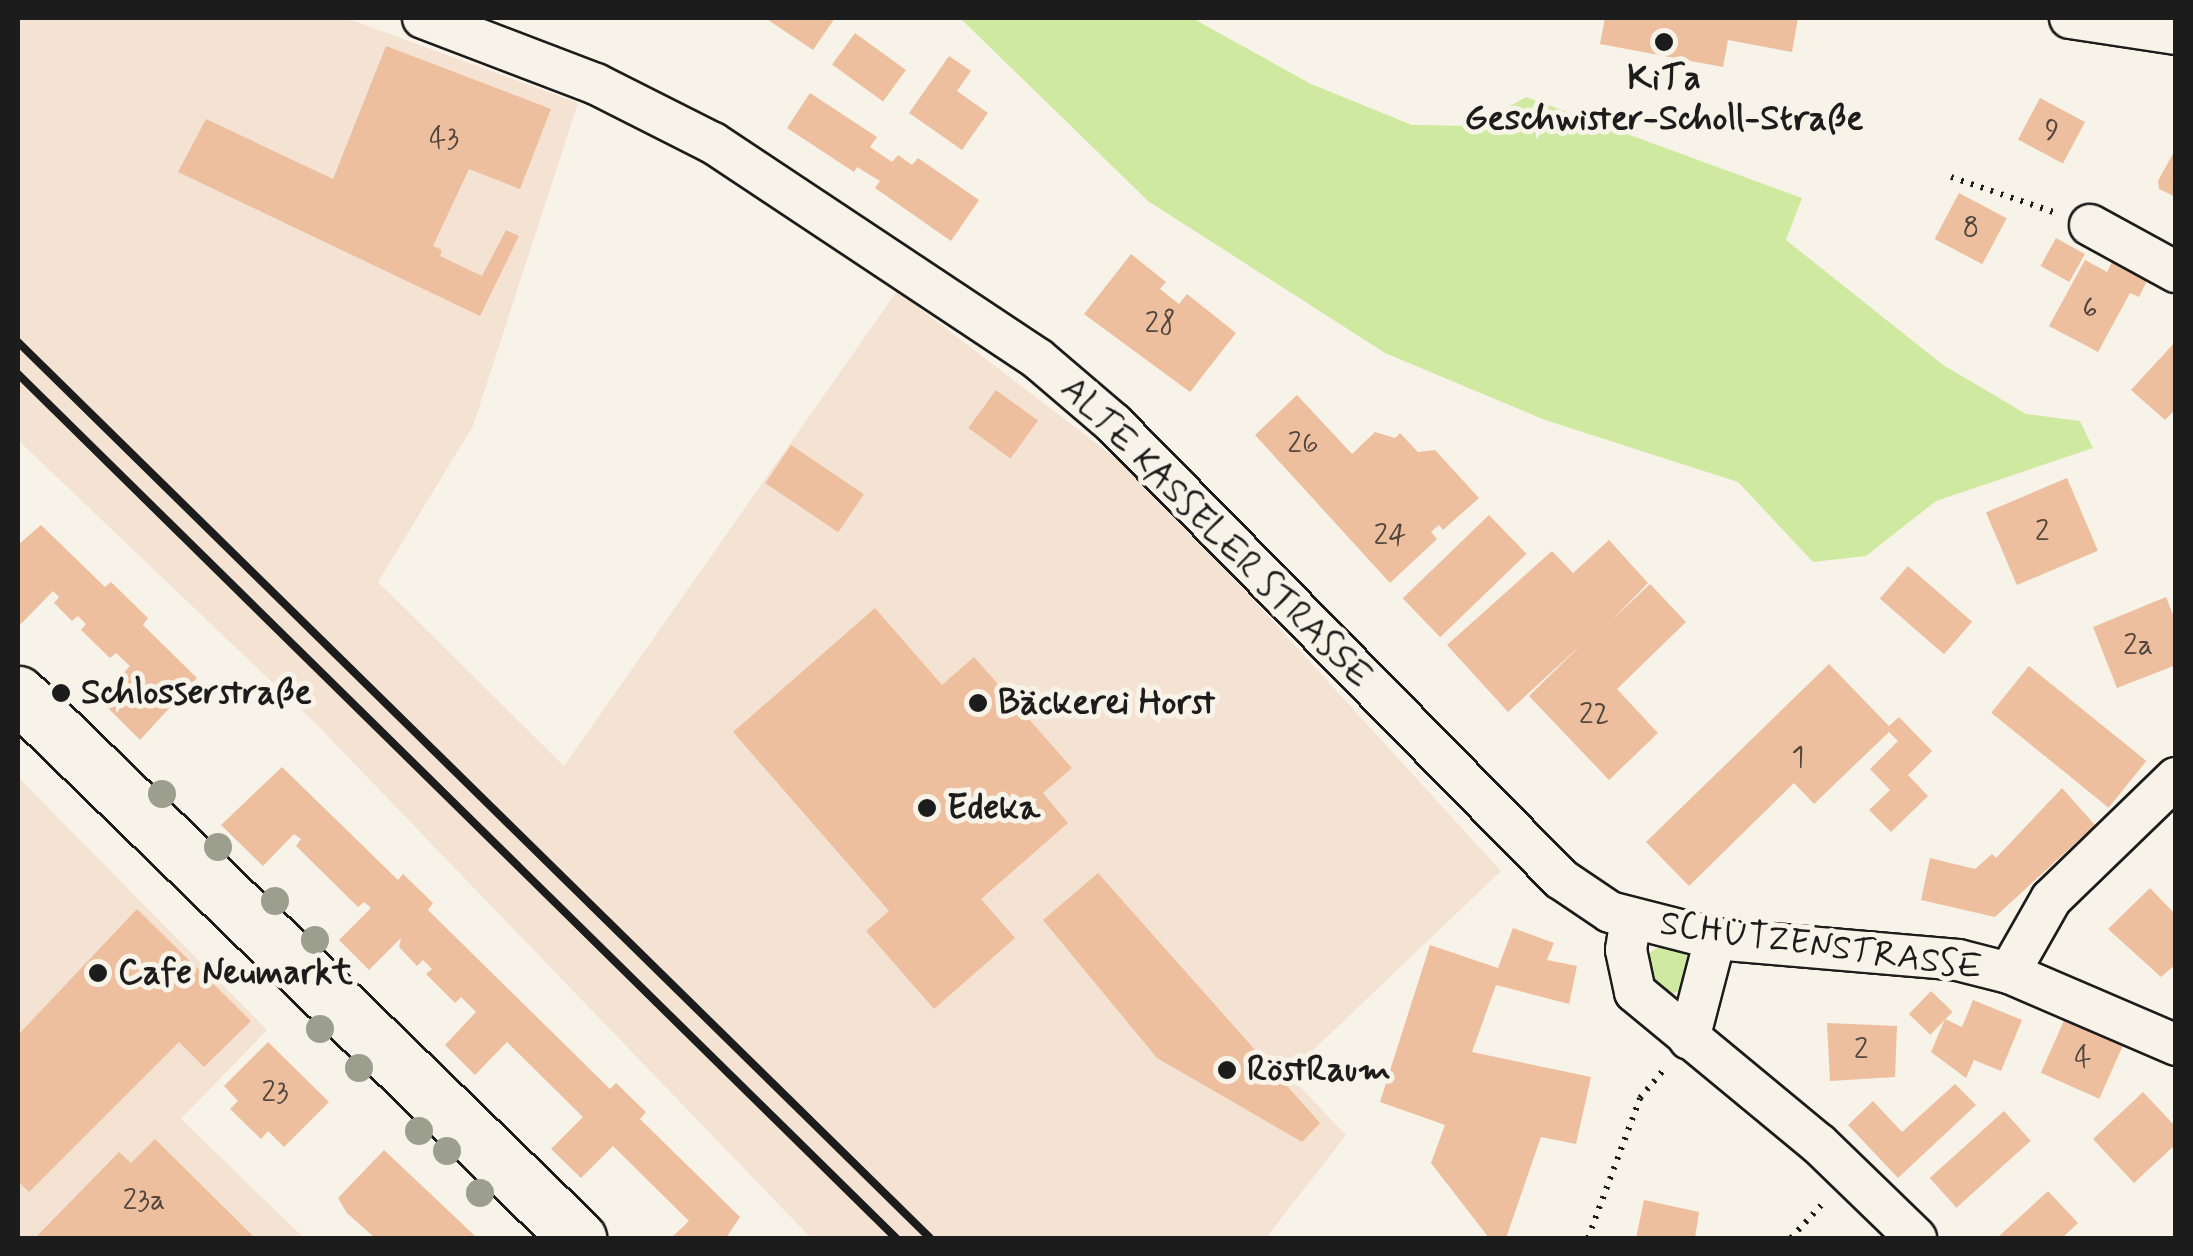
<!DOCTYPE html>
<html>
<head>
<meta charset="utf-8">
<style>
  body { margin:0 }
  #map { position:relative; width:2193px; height:1256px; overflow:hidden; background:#f7f3e8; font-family:Mynerve,sans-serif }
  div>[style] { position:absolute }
  .built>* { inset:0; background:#f4e3d2 }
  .green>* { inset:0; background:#cfeaa0 }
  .round { border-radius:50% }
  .building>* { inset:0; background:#eebf9e; transform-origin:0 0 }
  .path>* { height:6px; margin-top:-3px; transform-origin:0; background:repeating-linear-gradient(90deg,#1c1c1c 0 2.5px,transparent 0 10.5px) }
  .roads { filter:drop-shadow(2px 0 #1c1c1c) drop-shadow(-2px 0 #1c1c1c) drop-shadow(0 2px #1c1c1c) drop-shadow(0 -2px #1c1c1c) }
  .street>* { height:40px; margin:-20px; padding:0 20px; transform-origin:20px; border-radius:20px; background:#f7f3e8 }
  .secondary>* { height:55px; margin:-27.5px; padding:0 27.5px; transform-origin:27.5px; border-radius:27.5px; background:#f7f3e8 }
  .rail>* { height:8px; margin:-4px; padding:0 4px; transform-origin:4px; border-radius:4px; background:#1c1c1c }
  .trees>* { width:28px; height:28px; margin:-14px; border-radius:50%; background:#9c9f8e }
  .dots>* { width:28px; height:28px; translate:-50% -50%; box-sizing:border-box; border:5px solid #f7f3e8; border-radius:50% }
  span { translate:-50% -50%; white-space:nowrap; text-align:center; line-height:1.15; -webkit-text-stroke:10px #f7f3e8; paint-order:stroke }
  .number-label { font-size:30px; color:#50453c }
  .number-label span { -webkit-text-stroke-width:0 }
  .poi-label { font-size:35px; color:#1c1c1c; font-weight:700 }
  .left { translate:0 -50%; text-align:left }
  .street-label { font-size:35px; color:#1c1c1c }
  .frame { position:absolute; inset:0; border:20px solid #1c1c1c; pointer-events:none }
</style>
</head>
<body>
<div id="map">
  <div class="built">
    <div style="clip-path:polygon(18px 18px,346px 18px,578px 103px,473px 426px,378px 582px,564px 766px,897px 291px,1144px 480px,1501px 871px,1288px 1074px,1346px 1135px,1266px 1238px,811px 1238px,318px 726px,18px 440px)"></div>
    <div style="clip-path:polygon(18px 777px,267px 1030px,181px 1119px,304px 1238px,18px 1238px)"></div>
  </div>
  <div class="green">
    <div style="clip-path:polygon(960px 18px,1192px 18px,1311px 84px,1412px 125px,1474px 126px,1526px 97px,1802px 198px,1786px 240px,1943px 365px,2026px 414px,2080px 421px,2093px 448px,1936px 501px,1866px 556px,1813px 562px,1738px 482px,1545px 420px,1385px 353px,1148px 201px)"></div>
    <div class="round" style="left:1643px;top:946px;width:48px;height:48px"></div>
  </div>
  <div class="building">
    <div style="clip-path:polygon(765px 18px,835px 18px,813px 50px)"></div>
    <div style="clip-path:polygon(1605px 18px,1798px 18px,1792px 52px,1728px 40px,1723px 67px,1600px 44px)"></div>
    <div style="left:855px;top:33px;width:63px;height:39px;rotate:36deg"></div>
    <div style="clip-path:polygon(386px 46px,551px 109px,520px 189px,469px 169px,433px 246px,442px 250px,440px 256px,482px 276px,506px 230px,519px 236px,480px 316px,178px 172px,206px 119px,333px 179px)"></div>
    <div style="clip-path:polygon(949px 56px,971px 71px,957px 91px,988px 113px,962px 150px,909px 113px)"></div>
    <div style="clip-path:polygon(810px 93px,877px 137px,870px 147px,892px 162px,898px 155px,912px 165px,918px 158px,979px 200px,951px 241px,875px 188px,880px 181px,857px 167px,854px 172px,787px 128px)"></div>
    <div style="left:2040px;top:98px;width:51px;height:47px;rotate:28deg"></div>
    <div style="clip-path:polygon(2176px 148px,2176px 197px,2159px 189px,2158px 181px)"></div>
    <div style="left:1959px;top:193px;width:54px;height:52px;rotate:28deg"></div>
    <div style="left:2056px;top:238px;width:33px;height:32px;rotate:29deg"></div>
    <div style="clip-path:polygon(1131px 254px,1166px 282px,1160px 289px,1179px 304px,1187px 294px,1236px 333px,1190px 392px,1084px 314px)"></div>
    <div style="clip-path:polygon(2115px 256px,2151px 273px,2139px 297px,2130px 293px,2098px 352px,2049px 326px,2085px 260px,2107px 272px)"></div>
    <div style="clip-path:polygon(2176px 341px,2176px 409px,2165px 420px,2131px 390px)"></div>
    <div style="left:996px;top:390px;width:52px;height:47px;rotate:36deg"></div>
    <div style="clip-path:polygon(1297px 395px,1352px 454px,1375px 432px,1395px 438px,1400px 433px,1418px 452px,1435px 450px,1479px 498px,1443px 530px,1439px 525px,1431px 532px,1437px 539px,1390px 583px,1255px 435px)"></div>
    <div style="left:791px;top:445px;width:88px;height:46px;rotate:34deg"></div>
    <div style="left:2067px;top:478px;width:79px;height:88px;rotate:67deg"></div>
    <div style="left:1489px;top:515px;width:54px;height:120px;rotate:46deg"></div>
    <div style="clip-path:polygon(41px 525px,105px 587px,111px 582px,148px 618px,143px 625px,197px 678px,140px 740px,99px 699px,130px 666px,116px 653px,110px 658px,81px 630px,86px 624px,78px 616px,72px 621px,54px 603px,59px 597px,53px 591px,21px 624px,18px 620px,18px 545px)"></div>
    <div style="clip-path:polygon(1609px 540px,1648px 583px,1611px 621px,1650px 584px,1686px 622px,1617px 689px,1658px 733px,1609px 780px,1529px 696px,1584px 642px,1508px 712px,1447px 645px,1552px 551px,1573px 573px)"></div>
    <div style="left:1908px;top:566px;width:85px;height:43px;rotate:41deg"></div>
    <div style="clip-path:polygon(2166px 597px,2176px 622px,2176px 665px,2117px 688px,2093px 627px)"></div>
    <div style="clip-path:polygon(875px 608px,942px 685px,974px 657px,1072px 768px,1043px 793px,1068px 823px,981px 899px,1015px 938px,934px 1009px,866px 931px,889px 911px,733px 732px)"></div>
    <div style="clip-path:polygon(1829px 664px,1889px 726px,1899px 717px,1932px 751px,1908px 775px,1928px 796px,1891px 832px,1869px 810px,1890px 790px,1870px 769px,1898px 741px,1889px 732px,1814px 804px,1794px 783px,1689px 886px,1646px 842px)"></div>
    <div style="left:2029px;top:666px;width:151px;height:60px;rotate:39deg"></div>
    <div style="clip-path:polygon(282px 767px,398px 880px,403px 874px,433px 903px,428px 910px,610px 1089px,616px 1083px,646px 1112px,640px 1119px,740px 1217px,726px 1238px,671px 1238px,689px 1221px,613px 1146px,581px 1178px,551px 1149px,583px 1117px,507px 1042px,475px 1075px,445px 1045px,476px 1012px,461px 997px,455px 1003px,426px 974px,432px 969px,423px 960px,417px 966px,399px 947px,401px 938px,369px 970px,339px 940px,371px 908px,364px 902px,358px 907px,296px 846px,301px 839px,294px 834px,263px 866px,221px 825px)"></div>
    <div style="clip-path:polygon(2062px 788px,2095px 825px,1995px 917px,1921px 900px,1930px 858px,1975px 869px,1992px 854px,1996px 858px)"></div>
    <div style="clip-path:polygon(1098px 873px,1320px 1123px,1302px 1142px,1157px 1058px,1043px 920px)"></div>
    <div style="clip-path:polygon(2150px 888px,2176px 915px,2176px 964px,2161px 977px,2108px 929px)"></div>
    <div style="clip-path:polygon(137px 909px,251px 1021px,204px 1067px,179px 1042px,29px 1192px,18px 1181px,18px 1035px)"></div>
    <div style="clip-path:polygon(1513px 928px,1554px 943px,1547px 960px,1577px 966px,1569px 1004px,1496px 985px,1472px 1052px,1591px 1077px,1576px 1144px,1541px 1137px,1506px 1238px,1489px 1238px,1431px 1163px,1445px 1125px,1380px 1102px,1430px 945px,1498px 968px)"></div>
    <div style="left:1931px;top:991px;width:30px;height:32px;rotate:44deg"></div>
    <div style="clip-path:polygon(1973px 1000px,2022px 1020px,2001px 1071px,1974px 1060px,1966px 1078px,1931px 1052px,1945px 1019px,1962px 1027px)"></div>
    <div style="left:2066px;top:1016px;width:64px;height:62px;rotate:24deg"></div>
    <div style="clip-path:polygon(1827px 1023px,1897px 1026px,1895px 1077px,1830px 1081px)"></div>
    <div style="clip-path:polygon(268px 1042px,329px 1102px,284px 1147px,268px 1131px,261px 1139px,230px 1109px,238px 1101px,224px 1086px)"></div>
    <div style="clip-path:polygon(1955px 1084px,1976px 1105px,1898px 1178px,1848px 1125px,1873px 1101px,1902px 1132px)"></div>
    <div style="clip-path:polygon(2143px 1092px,2176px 1127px,2176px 1144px,2134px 1183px,2093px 1139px)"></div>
    <div style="left:2004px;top:1111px;width:40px;height:100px;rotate:48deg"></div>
    <div style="clip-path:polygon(155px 1139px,255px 1238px,35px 1238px,119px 1152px,131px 1163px)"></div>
    <div style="clip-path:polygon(384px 1150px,454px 1216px,477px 1238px,375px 1238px,347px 1213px,338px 1198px)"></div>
    <div style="clip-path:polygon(2048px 1191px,2078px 1223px,2062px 1238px,1997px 1238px)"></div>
    <div style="clip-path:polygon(1644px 1200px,1699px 1212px,1695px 1238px,1636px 1238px)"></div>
  </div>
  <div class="path">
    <div style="left:1951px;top:177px;width:114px;rotate:18.9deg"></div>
    <div style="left:1588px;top:1238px;width:149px;rotate:-69.6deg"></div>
    <div style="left:1640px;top:1098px;width:40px;rotate:-50deg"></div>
    <div style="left:1791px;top:1238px;width:52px;rotate:-47.4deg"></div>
  </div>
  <div class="roads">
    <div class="street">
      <div style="left:423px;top:18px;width:185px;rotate:20.9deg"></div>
      <div style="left:596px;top:84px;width:131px;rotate:26.8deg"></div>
      <div style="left:713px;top:143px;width:390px;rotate:33.6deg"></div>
      <div style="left:1038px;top:359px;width:99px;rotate:40.5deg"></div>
      <div style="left:1113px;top:423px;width:639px;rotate:45.51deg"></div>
      <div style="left:1561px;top:879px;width:59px;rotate:34deg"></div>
      <div style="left:1610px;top:912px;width:108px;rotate:14.4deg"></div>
      <div style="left:1715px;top:939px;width:244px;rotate:4.9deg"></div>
      <div style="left:1958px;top:960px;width:53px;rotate:14.3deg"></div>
      <div style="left:2009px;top:973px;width:182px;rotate:23.3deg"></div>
      <div style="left:2070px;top:18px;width:107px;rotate:8.6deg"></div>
      <div style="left:2090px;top:225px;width:98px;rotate:28.7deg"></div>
      <div style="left:1631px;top:918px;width:32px;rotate:99deg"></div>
      <div style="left:1626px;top:950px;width:43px;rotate:77.9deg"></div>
      <div style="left:1635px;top:992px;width:239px;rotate:39.6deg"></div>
      <div style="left:1819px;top:1144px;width:135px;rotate:44.1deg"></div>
      <div style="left:2009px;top:973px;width:85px;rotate:-60.4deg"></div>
      <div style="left:2051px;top:899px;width:174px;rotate:-44.1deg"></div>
      <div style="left:1689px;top:1039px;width:103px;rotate:-75.4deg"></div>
    </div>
    <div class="secondary">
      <div style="left:18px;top:694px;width:781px;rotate:44.17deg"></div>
    </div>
  </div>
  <div class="rail">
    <div style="left:18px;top:342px;width:1278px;rotate:44.49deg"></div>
    <div style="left:18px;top:374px;width:1232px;rotate:44.54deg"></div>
  </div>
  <div class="trees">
    <div style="left:162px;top:794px"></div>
    <div style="left:218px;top:847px"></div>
    <div style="left:275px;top:901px"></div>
    <div style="left:315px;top:940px"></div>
    <div style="left:320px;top:1029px"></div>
    <div style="left:359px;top:1068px"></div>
    <div style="left:419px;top:1131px"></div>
    <div style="left:447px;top:1151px"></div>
    <div style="left:480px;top:1193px"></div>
  </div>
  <div class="dots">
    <div style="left:1664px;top:42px;background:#1c1c1c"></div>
    <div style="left:61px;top:693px;background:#1c1c1c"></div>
    <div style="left:978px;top:703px;background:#1c1c1c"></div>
    <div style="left:927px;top:808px;background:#1c1c1c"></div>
    <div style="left:98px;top:973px;background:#1c1c1c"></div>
    <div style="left:1227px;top:1070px;background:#1c1c1c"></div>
  </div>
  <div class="number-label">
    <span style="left:2052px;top:131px">9</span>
    <span style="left:444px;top:139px">43</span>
    <span style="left:1971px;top:228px">8</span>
    <span style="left:2090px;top:309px">6</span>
    <span style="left:1160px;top:324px">28</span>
    <span style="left:1303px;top:444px">26</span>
    <span style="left:2042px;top:532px">2</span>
    <span style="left:1390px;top:536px">24</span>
    <span style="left:2138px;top:646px">2a</span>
    <span style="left:1594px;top:715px">22</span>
    <span style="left:1798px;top:758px">1</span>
    <span style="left:1861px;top:1050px">2</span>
    <span style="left:2083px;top:1058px">4</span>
    <span style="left:275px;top:1093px">23</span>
    <span style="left:144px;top:1201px">23a</span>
  </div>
  <div class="poi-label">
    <span style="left:1664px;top:99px">KiTa<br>Geschwister-Scholl-Straße</span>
    <span class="left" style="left:81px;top:693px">Schlosserstraße</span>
    <span class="left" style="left:998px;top:703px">Bäckerei Horst</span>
    <span class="left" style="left:947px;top:808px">Edeka</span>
    <span class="left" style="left:118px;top:973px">Cafe Neumarkt</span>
    <span class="left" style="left:1247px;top:1070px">RöstRaum</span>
  </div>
  <div class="street-label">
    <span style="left:1216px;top:533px;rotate:45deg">ALTE KASSELER STRASSE</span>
    <span style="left:1821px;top:946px;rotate:8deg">SCHÜTZENSTRASSE</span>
  </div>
  <div class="frame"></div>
</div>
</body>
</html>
